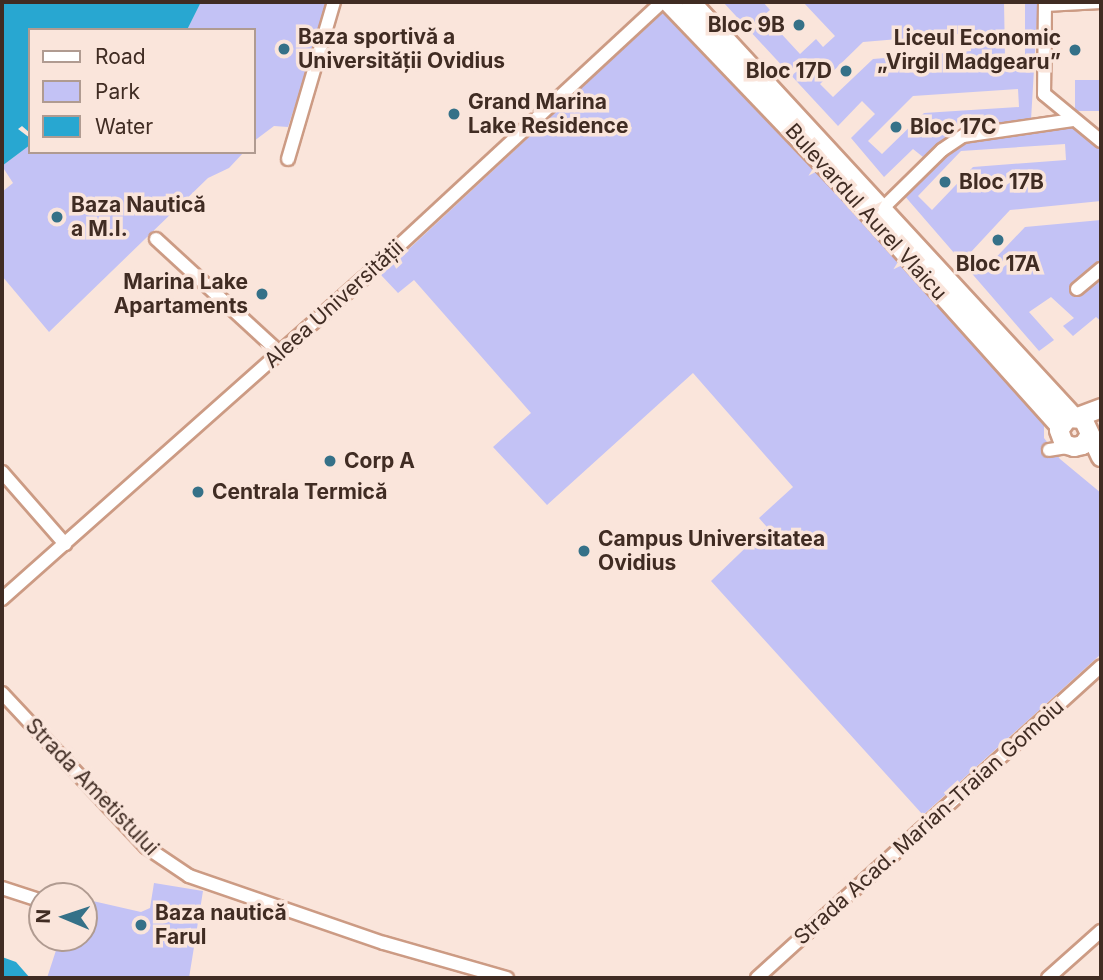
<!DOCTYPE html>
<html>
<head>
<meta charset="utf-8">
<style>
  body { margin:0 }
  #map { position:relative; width:1103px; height:980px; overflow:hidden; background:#fae5db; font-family:Inter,sans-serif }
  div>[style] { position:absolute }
  .green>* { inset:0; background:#c3c2f5; transform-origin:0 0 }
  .water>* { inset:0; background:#28a7d1 }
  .roads { filter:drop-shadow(2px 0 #cc9b84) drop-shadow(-2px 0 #cc9b84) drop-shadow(0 2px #cc9b84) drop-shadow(0 -2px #cc9b84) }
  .street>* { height:12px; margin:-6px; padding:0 6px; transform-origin:6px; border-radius:6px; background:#fff }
  .secondary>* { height:18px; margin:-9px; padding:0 9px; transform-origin:9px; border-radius:9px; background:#fff }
  .dots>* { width:19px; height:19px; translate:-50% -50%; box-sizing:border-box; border:4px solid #fae5db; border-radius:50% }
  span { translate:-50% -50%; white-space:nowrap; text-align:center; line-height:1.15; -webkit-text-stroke:7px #fae5db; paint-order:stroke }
  .poi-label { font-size:21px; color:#402c23; font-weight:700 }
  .right { translate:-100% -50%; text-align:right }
  .left { translate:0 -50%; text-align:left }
  .street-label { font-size:21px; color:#402c23 }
  .frame { position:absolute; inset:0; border:4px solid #402c23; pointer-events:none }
  .legend { position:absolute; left:28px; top:28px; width:228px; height:126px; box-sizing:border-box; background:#fae5db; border:2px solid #b09b91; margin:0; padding:9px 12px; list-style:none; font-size:21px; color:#402c23 }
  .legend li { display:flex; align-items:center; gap:14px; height:35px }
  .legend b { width:35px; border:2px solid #b09b91 }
  .north { position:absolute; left:28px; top:882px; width:70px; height:70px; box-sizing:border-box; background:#fae5db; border:2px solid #b09b91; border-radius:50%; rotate:272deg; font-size:19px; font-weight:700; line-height:28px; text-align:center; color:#402c23 }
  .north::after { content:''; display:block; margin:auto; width:24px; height:32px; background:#357188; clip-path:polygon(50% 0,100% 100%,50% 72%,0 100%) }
</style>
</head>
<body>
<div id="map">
  <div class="green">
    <div style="clip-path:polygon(201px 2px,329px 2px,288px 127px,274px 126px,254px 141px,254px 30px,187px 30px)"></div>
    <div style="clip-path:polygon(evenodd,723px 2px,763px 2px,770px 10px,764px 15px,800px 54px,816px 39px,823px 47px,835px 36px,803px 2px,1004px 2px,1005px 57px,1025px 57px,1025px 2px,1038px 2px,1031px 120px,949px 134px,923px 157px,913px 149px,884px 177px,851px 138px,875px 114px,862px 101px,838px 126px,723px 2px,970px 33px,971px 51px,873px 59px,833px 97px,820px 84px,863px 42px,970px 33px,723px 2px,1018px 89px,1019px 107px,924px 113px,882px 154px,868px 141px,913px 96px,1018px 89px)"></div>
    <div style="clip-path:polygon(665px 10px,817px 166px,1044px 424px,1044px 438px,1060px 459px,1101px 493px,1101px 654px,923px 815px,711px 581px,767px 527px,759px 518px,793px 487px,693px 373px,547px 505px,493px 447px,531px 413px,414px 280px,398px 293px,381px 275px)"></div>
    <div style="left:1101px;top:80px;width:31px;height:26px;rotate:90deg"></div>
    <div style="clip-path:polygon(evenodd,1074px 127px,1101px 147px,1101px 201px,1010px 210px,970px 253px,986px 268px,1025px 227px,1101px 220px,1101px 321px,1096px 317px,1073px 336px,1063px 326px,1074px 318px,1051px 297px,1029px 312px,1054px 340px,1039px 351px,903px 194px,945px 152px,970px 139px,1074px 127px,1065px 144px,1066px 160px,973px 167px,932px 210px,918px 196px,961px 151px,1065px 144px)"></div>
    <div style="clip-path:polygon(30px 145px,30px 152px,244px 152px,229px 168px,208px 178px,49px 332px,2px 276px,2px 192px,13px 183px,2px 166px)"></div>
    <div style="clip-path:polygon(154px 883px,203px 891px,189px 978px,47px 978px,60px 938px,84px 938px,84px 899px,141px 912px,150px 908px)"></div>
  </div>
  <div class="water">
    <div style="clip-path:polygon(2px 2px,201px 2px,187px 30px,30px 30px,30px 133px,22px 126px,18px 129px,30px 138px,30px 145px,2px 166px)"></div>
    <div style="clip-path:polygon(2px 957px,16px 962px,30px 978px,2px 978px)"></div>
  </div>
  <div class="roads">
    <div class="street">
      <div style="left:1045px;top:2px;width:92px;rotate:90.6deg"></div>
      <div style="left:1044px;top:94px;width:74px;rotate:39.5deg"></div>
      <div style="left:1045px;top:5px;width:56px;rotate:-3.1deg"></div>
      <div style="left:288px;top:159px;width:164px;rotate:-73.7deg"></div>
      <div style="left:884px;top:207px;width:81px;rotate:-44.5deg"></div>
      <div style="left:942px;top:150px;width:25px;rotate:-34deg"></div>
      <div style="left:963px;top:136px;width:111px;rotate:-8.3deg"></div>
      <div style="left:156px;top:239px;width:168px;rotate:42.6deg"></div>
      <div style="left:1077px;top:289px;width:31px;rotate:-40deg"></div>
      <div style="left:1049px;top:450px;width:20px;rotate:-9deg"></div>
      <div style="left:2px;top:472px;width:96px;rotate:48.8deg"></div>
      <div style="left:2px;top:599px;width:484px;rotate:-41.6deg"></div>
      <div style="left:364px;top:278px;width:406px;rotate:-42.8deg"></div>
      <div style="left:2px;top:693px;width:211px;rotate:46.9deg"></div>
      <div style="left:146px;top:847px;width:52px;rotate:34deg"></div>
      <div style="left:189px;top:876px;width:206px;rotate:19deg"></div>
      <div style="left:384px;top:943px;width:128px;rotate:15.9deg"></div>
      <div style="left:2px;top:888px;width:42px;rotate:18deg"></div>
      <div style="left:757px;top:978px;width:464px;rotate:-42.2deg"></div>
      <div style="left:1048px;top:978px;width:71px;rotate:-41.6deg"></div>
    </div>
    <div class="secondary">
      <div style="left:668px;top:2px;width:260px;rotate:46.2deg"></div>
      <div style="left:848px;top:190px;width:317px;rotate:48.1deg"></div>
      <div style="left:691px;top:2px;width:563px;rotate:47.3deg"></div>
      <div style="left:1078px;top:417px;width:25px;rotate:-21deg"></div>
      <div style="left:1090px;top:435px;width:12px;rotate:125deg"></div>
      <div style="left:1083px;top:445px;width:9px;rotate:167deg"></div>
      <div style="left:1074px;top:447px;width:10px;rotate:-163deg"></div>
      <div style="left:1064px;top:444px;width:15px;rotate:-110deg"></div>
      <div style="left:1059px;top:430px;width:15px;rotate:-53deg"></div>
      <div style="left:1068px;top:418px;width:15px;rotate:4deg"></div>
      <div style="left:1083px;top:419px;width:42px;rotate:64.7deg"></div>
    </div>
  </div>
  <div class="dots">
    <div style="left:799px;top:25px;background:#357188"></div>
    <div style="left:284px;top:49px;background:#357188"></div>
    <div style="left:1075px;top:50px;background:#357188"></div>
    <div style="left:846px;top:71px;background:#357188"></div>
    <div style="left:454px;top:114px;background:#357188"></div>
    <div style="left:896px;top:127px;background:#357188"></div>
    <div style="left:945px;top:182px;background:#357188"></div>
    <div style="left:57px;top:217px;background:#357188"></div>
    <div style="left:998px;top:240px;background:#357188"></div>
    <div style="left:262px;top:294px;background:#357188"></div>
    <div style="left:330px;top:461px;background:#357188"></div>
    <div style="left:198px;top:492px;background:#357188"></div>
    <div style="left:584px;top:551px;background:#357188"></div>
    <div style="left:141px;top:925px;background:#357188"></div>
  </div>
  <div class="poi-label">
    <span class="right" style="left:785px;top:25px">Bloc 9B</span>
    <span class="left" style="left:298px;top:49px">Baza sportivă a<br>Universității Ovidius</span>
    <span class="right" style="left:1061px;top:50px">Liceul Economic<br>„Virgil Madgearu”</span>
    <span class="right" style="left:832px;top:71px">Bloc 17D</span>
    <span class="left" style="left:468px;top:114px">Grand Marina<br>Lake Residence</span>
    <span class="left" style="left:910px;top:127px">Bloc 17C</span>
    <span class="left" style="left:959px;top:182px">Bloc 17B</span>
    <span class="left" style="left:71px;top:217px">Baza Nautică<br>a M.I.</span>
    <span style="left:998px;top:264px">Bloc 17A</span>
    <span class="right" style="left:248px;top:294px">Marina Lake<br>Apartaments</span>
    <span class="left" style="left:344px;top:461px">Corp A</span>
    <span class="left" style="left:212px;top:492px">Centrala Termică</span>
    <span class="left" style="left:598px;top:551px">Campus Universitatea<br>Ovidius</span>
    <span class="left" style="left:155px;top:925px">Baza nautică<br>Farul</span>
  </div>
  <div class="street-label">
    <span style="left:866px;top:212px;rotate:48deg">Bulevardul Aurel Vlaicu</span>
    <span style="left:334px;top:304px;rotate:-42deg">Aleea Universității</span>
    <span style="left:92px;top:787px;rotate:46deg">Strada Ametistului</span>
    <span style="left:929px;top:822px;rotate:-42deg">Strada Acad. Marian-Traian Gomoiu</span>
  </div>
  <div class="frame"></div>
  <ul class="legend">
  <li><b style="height:9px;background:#fff"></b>Road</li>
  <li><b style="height:19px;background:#c3c2f5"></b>Park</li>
  <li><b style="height:19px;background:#28a7d1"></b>Water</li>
  </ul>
  <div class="north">N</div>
</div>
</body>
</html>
